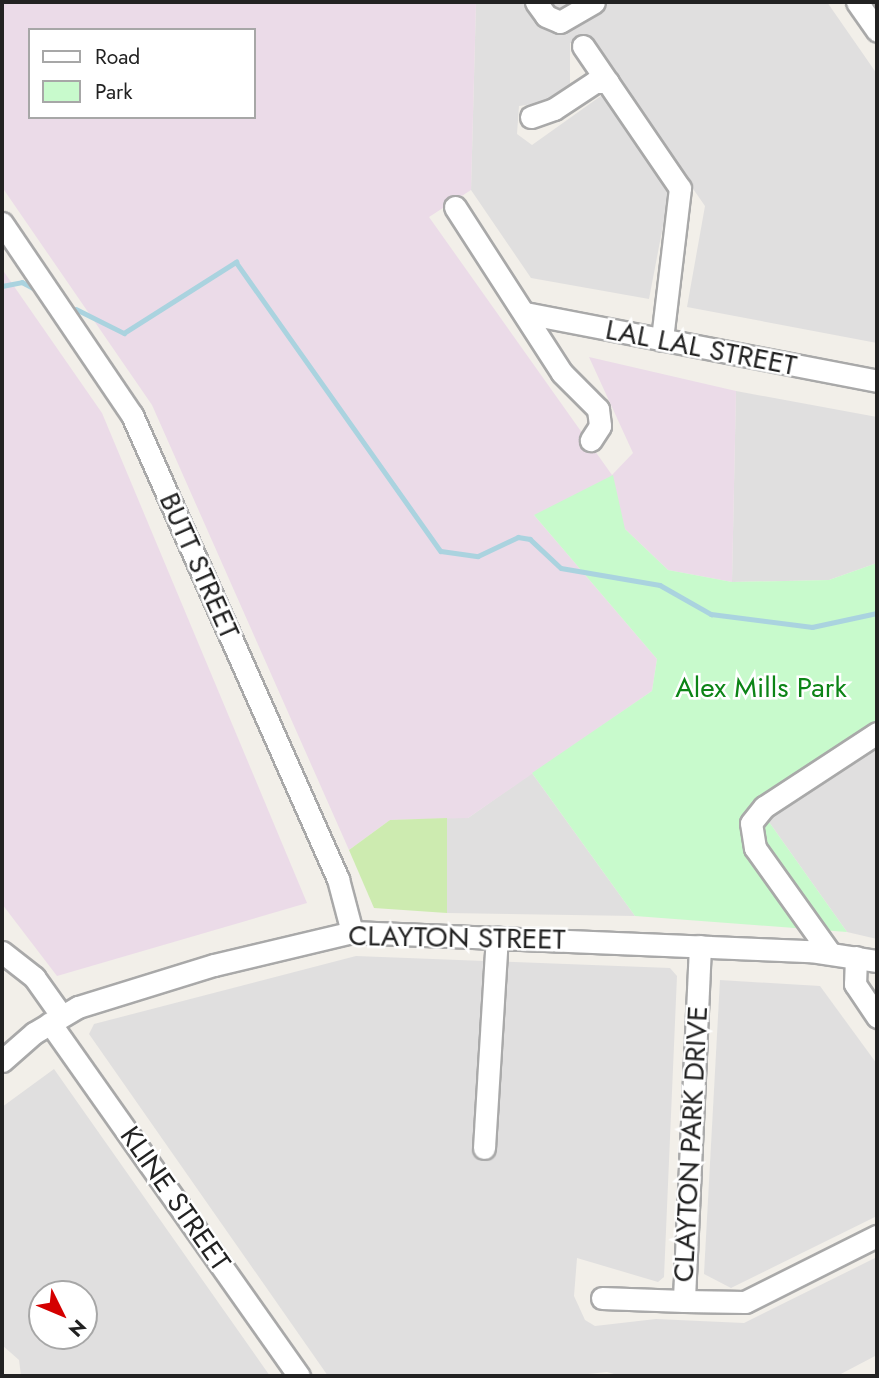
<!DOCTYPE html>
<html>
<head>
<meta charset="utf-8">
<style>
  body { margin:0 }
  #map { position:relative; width:879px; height:1378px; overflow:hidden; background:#f2efe9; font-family:Jost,sans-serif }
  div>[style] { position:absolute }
  .residential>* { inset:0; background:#e0dfdf }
  .industrial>* { inset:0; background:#ebdbe8 }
  .grass>* { inset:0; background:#cdebb0 }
  .park>* { inset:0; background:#c8facc }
  .stream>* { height:4.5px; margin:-2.25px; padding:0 2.25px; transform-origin:2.25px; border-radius:2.25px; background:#aad3df }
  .roads { filter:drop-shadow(2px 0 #a9a9a9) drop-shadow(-2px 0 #a9a9a9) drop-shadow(0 2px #a9a9a9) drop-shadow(0 -2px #a9a9a9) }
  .minor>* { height:21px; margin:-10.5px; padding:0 10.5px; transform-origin:10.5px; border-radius:10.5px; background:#fff }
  span { translate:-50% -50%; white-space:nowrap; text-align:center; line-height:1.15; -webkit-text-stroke:5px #fff; paint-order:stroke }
  .street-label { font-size:28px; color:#222 }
  .park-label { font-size:28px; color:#0c8416 }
  .frame { position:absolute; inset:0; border:4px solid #222; pointer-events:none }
  .legend { position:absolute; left:28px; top:28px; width:228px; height:91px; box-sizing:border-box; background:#fff; border:2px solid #a7a7a7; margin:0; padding:9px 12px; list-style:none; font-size:21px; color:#222 }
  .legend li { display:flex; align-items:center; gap:14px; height:35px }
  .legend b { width:35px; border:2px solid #a7a7a7 }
  .north { position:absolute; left:28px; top:1280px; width:70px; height:70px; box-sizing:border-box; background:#fff; border:2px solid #a7a7a7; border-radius:50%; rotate:133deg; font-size:19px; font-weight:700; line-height:28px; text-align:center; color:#222 }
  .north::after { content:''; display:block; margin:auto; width:24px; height:32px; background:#d40000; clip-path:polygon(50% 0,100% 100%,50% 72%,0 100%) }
</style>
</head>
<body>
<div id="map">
  <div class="residential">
    <div style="clip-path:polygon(476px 2px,827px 2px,877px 74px,877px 343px,687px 307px,705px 206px,592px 44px,570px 43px,570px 89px,547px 102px,519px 106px,517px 134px,532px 145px,605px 93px,671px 184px,649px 299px,531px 278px,471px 190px)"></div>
    <div style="clip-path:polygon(736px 391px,877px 417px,877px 563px,829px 580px,732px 582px)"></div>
    <div style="clip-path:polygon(877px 740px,877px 939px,847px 932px,764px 815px)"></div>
    <div style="clip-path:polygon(532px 773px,635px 916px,447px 913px,447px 818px,468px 818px)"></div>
    <div style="clip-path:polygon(356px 956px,670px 968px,677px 976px,664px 1277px,658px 1282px,577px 1258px,574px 1296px,585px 1320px,595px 1326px,656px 1319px,744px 1323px,877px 1257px,877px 1355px,837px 1376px,621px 1376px,607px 1372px,569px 1376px,328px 1376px,89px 1034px,94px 1024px)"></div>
    <div style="clip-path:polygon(720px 980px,820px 986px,877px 1064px,877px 1216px,731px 1288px,704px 1274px)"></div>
    <div style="clip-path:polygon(evenodd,54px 1069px,270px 1376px,21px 1376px,19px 1360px,2px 1345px,2px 1107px,54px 1069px,84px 1294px,84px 1336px,42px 1336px,42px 1294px,84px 1294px)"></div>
  </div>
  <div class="industrial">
    <div style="clip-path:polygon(evenodd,2px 2px,476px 2px,471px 190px,429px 217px,612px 475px,633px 453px,589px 357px,736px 391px,732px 582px,668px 570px,625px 529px,534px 515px,657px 659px,652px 691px,468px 818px,390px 820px,349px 850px,152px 405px,2px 187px,2px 2px,30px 30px,254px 30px,254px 117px,30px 117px,30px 30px)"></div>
    <div style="clip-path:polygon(2px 269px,102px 413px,307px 903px,57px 976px,2px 904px)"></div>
  </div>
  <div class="grass">
    <div style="clip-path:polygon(447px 818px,447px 913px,374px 908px,349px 850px,390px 820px)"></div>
  </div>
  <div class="park">
    <div style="clip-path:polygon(613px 475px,625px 529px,668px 570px,732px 582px,829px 580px,877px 563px,877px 740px,764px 815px,847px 932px,635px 916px,532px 773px,652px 691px,657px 659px,534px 515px)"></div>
  </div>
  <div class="stream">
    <div style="left:2px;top:286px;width:20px;rotate:-11deg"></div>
    <div style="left:22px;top:282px;width:15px;rotate:28deg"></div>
    <div style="left:76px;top:309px;width:54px;rotate:26.6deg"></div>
    <div style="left:124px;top:333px;width:133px;rotate:-32.4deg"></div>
    <div style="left:236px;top:262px;width:354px;rotate:54.7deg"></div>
    <div style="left:441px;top:551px;width:37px;rotate:8deg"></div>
    <div style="left:478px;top:556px;width:44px;rotate:-25.4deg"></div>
    <div style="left:518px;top:537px;width:12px;rotate:9deg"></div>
    <div style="left:530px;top:539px;width:42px;rotate:43.1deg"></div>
    <div style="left:561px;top:568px;width:100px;rotate:9.7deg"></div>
    <div style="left:660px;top:585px;width:59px;rotate:29.6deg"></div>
    <div style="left:711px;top:614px;width:102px;rotate:7.3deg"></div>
    <div style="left:812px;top:627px;width:66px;rotate:-12.2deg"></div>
  </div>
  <div class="roads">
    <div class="minor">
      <div style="left:536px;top:2px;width:17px;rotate:54deg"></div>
      <div style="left:546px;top:16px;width:15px;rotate:23deg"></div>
      <div style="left:560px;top:22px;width:39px;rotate:-30deg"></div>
      <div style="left:857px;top:2px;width:35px;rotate:55deg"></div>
      <div style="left:583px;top:46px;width:172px;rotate:55.7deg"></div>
      <div style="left:680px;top:188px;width:153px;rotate:96.8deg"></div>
      <div style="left:531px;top:117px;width:24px;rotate:-19deg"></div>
      <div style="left:554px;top:109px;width:49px;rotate:-33.4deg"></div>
      <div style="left:595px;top:82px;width:13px"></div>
      <div style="left:455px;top:207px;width:197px;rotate:57.2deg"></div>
      <div style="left:562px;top:373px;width:51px;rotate:45deg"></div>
      <div style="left:598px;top:409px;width:17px;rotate:83deg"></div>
      <div style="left:600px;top:426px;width:17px;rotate:123deg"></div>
      <div style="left:2px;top:223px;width:232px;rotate:55.9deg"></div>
      <div style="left:132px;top:415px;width:508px;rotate:66.06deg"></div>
      <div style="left:338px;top:879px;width:55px;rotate:75.2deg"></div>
      <div style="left:525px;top:313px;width:359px;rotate:10.9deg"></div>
      <div style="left:700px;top:946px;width:355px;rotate:92.6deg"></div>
      <div style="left:684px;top:1301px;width:61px;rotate:0.9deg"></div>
      <div style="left:745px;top:1302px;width:148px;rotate:-26.6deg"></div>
      <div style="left:2px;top:952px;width:41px;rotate:38deg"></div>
      <div style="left:34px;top:977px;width:47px;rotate:54.6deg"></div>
      <div style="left:830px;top:953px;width:129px;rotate:-125.5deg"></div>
      <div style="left:755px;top:848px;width:25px;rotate:-99deg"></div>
      <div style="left:751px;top:823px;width:21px;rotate:-51deg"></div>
      <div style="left:764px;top:807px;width:135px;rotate:-33.2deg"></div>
      <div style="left:856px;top:957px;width:27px;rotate:92deg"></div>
      <div style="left:855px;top:984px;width:40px;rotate:56deg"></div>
      <div style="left:50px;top:1023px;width:432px;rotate:54.8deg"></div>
      <div style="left:2px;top:1061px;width:43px;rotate:-41.2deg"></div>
      <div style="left:34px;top:1033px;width:51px;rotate:-30.6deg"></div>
      <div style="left:78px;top:1007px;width:142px;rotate:-17.2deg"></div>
      <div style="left:214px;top:965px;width:142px;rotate:-13.4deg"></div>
      <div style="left:352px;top:932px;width:459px;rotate:2.4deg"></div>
      <div style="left:811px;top:951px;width:67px;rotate:8.6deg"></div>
      <div style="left:484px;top:1148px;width:211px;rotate:-86.5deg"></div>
      <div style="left:602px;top:1298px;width:82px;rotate:2.1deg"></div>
    </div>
  </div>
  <div class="street-label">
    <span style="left:701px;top:348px;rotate:11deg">LAL LAL STREET</span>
    <span style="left:199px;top:566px;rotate:66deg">BUTT STREET</span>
    <span style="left:457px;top:938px;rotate:1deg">CLAYTON STREET</span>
    <span style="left:691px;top:1144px;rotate:-87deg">CLAYTON PARK DRIVE</span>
    <span style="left:175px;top:1199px;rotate:55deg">KLINE STREET</span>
  </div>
  <div class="park-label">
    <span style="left:761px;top:688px">Alex Mills Park</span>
  </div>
  <div class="frame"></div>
  <ul class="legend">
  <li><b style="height:9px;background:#fff"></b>Road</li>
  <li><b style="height:19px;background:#c8facc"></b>Park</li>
  </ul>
  <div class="north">N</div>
</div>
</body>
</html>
